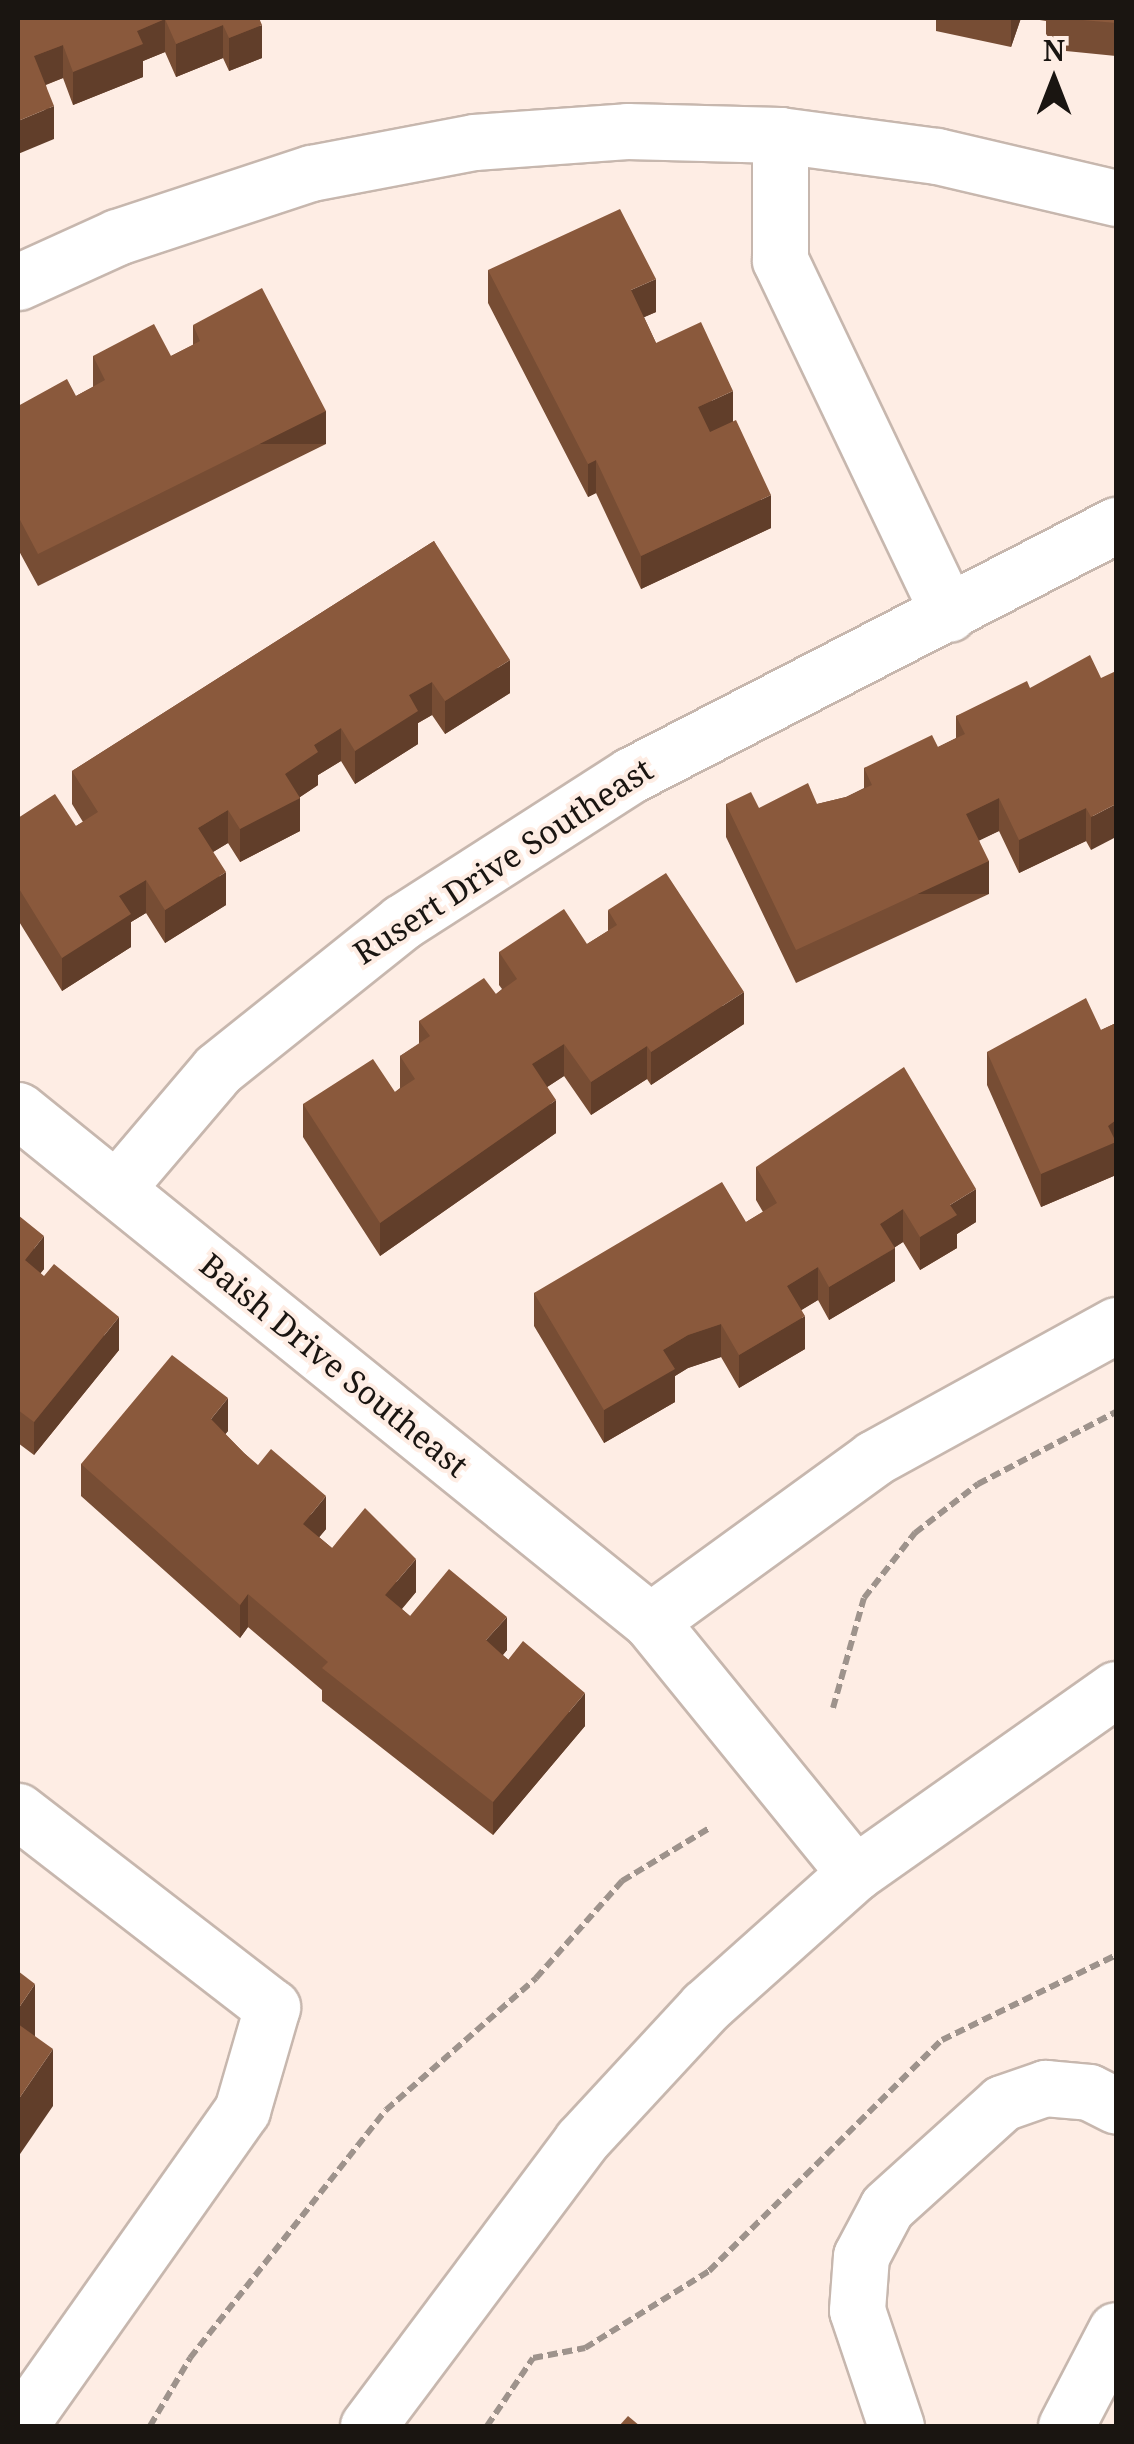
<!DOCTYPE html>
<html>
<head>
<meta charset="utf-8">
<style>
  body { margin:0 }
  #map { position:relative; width:1134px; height:2444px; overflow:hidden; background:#feede4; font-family:"Noto Serif",serif }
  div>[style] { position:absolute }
  .path>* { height:6px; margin-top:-3px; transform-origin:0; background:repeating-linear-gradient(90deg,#9e938c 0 10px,transparent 0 15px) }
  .roads { filter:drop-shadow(2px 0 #c7b7ae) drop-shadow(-2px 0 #c7b7ae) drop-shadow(0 2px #c7b7ae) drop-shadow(0 -2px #c7b7ae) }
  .minor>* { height:55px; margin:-27.5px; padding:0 27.5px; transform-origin:27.5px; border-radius:27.5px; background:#fff }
  .tertiary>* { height:55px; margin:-27.5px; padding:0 27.5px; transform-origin:27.5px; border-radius:27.5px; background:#fff }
  .wall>* { inset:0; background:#774d34; transform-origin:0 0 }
  .shaded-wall>* { inset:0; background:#613e2a; transform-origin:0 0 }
  .building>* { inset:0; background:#8a593c }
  span { translate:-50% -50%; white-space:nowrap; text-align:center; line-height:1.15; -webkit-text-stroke:8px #feede4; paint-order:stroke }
  .street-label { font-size:32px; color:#1a1511 }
  .frame { position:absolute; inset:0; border:20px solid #1a1511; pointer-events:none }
  .north { position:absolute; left:1004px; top:30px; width:100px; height:100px; -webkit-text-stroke:8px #feede4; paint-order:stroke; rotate:0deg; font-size:28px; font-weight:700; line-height:40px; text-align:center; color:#1a1511 }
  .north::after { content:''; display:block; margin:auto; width:35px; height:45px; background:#1a1511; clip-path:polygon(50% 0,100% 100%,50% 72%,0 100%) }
</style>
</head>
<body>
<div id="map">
  <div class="path">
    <div style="left:833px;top:1708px;width:114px;rotate:-74.3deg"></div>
    <div style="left:864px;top:1598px;width:83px;rotate:-51.9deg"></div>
    <div style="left:915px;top:1533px;width:80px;rotate:-37.9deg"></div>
    <div style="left:978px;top:1484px;width:156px;rotate:-27.6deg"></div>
    <div style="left:150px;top:2426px;width:79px;rotate:-59.5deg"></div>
    <div style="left:190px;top:2358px;width:316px;rotate:-51.7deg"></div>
    <div style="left:386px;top:2110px;width:200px;rotate:-41.3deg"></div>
    <div style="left:536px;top:1978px;width:130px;rotate:-48.4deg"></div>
    <div style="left:622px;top:1881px;width:104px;rotate:-31.2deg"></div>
    <div style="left:487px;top:2426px;width:82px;rotate:-55.9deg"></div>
    <div style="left:533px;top:2358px;width:53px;rotate:-10.9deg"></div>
    <div style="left:585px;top:2348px;width:146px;rotate:-31.8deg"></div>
    <div style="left:709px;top:2271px;width:328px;rotate:-44.8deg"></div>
    <div style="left:942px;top:2040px;width:194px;rotate:-26deg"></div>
  </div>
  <div class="roads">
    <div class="minor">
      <div style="left:780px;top:135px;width:125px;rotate:90deg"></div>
      <div style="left:780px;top:260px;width:392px;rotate:64.5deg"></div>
      <div style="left:18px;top:282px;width:109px;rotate:-24.4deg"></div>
      <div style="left:117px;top:237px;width:204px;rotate:-18.3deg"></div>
      <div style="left:311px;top:173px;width:166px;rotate:-10.8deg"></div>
      <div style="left:474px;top:142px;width:153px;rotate:-4.1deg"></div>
      <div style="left:627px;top:131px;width:153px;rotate:1.5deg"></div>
      <div style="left:780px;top:135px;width:158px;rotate:7.6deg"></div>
      <div style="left:937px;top:156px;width:184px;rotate:13.2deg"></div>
      <div style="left:18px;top:1110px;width:813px;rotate:38.96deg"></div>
      <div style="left:650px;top:1621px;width:277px;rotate:-36deg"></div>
      <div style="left:874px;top:1458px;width:276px;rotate:-28.8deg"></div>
      <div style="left:116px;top:1189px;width:157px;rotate:-49.6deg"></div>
      <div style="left:218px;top:1069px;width:236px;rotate:-38.6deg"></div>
      <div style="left:402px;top:922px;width:272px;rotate:-32.7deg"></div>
      <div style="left:631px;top:775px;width:546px;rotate:-27.27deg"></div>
      <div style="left:650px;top:1621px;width:325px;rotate:50.9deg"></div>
      <div style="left:18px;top:1811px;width:321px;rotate:37.7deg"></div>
      <div style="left:272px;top:2007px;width:107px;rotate:106.2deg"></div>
      <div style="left:242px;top:2110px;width:387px;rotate:125.2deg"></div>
      <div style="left:896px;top:2426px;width:122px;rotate:-108.6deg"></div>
      <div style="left:857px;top:2310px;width:54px;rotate:-85.8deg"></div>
      <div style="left:861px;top:2256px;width:55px;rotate:-62deg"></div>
      <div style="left:887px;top:2207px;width:155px;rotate:-42.1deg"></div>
      <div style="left:1002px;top:2103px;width:46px;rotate:-19.2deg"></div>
      <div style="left:1045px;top:2088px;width:44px;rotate:5.2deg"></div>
      <div style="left:1089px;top:2092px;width:30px;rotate:27deg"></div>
      <div style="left:1066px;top:2426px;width:108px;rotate:-62.5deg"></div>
    </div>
    <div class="tertiary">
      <div style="left:368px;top:2426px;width:356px;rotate:-53.2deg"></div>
      <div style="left:581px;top:2141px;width:183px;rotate:-47.2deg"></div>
      <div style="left:705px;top:2007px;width:201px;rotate:-41.8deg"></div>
      <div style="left:855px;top:1873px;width:319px;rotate:-35.2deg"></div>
    </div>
  </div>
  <div class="wall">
    <div style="clip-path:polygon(18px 18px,259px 18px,262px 58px,229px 71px,223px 58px,176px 77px,165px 52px,143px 61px,143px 77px,73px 105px,63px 78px,46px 85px,54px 139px)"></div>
    <div style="clip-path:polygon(936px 18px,1021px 18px,1011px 47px,936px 31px)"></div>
    <div style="clip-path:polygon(1027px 18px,1116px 18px,1116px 56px,1046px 49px,1046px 21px)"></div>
    <div style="clip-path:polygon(488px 270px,656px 312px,644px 317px,656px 343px,733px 422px,771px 528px,641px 589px,596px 493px,588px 497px,488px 303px)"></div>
    <div style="clip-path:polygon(193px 325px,326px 444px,38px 586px,19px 551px,18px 406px,76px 396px,93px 387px,93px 356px,171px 356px,193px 345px)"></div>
    <div style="clip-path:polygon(434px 541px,510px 693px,445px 734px,432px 715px,418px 723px,418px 744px,355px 784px,341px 761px,318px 775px,318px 785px,300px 797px,300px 831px,240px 862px,228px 843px,213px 852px,226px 905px,165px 943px,146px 913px,131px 922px,131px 947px,62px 991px,18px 920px,18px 818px,76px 826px,83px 822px,72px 804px,72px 771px)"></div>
    <div style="clip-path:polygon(1101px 678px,1091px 850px,1086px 841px,1019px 873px,999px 831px,979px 840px,989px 894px,796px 983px,726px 837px,726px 804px,759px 808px,817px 804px,846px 797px,864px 788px,864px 768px,938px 747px,956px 738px,956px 716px,1030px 688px)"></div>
    <div style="clip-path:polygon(608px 910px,744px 1024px,651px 1085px,647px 1079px,591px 1115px,564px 1076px,547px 1087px,556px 1133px,380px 1256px,303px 1137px,303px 1104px,395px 1092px,400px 1088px,400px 1056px,419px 1044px,419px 1021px,496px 994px,502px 989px,499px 985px,499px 952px,587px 944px,608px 931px)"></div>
    <div style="left:1116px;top:976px;width:37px;height:1px;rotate:90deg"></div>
    <div style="clip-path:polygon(1116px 1023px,1116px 1175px,1041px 1207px,987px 1085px,987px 1052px,1101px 1030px)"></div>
    <div style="clip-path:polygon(756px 1167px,976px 1222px,957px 1234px,957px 1248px,920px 1270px,903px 1242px,895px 1247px,895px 1281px,829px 1320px,818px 1300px,801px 1310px,805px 1349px,739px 1388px,721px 1357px,688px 1368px,675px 1376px,675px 1402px,604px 1443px,534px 1326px,534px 1293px,746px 1222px,763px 1212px,756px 1200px)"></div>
    <div style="clip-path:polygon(18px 1215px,44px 1269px,40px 1273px,119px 1350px,34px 1455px,18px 1443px)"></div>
    <div style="clip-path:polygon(228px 1431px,225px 1434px,244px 1453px,326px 1529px,319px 1537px,332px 1548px,416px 1592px,402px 1609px,410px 1616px,507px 1650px,503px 1655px,585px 1726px,493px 1835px,322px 1701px,322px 1690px,248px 1627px,240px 1638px,81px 1496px,81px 1464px)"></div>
  </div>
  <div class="shaded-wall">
    <div style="clip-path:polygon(1011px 18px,1021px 18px,1011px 47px)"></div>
    <div style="clip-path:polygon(165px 19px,165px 52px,143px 61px,143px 77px,73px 105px,73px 72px,137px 31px)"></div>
    <div style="clip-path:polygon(223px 25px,223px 58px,176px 77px,176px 44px)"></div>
    <div style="clip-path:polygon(262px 25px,262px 58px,229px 71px,229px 38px)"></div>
    <div style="clip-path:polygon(63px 45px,63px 78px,34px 89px,34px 56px)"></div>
    <div style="clip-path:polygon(54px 106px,54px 139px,18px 154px,18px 121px)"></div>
    <div style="clip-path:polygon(656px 279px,656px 312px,631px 323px,631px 290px)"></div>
    <div style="clip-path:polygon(733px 391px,733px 424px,698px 440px,698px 407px)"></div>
    <div style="left:326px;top:411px;width:33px;height:322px;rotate:90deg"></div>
    <div style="clip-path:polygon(596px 460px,596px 493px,588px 497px,588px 464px)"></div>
    <div style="clip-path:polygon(771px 495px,771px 528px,641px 589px,641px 556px)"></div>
    <div style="left:19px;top:518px;width:33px;height:1px;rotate:90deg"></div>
    <div style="clip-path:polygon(510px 660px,510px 693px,445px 734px,445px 701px)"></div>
    <div style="clip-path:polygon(432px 682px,432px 715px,418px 723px,418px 744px,355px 784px,355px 751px,409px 695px)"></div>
    <div style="clip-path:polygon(341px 728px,341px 761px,318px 775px,318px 785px,291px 803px,300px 798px,300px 831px,240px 862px,240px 829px,285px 774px,314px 745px)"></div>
    <div style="clip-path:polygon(999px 798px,999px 831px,966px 847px,966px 814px)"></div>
    <div style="clip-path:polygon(1116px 804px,1116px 837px,1091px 850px,1091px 817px)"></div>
    <div style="clip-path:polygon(1086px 808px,1086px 841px,1019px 873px,1019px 840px)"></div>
    <div style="clip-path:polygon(228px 810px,228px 843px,198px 861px,198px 828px)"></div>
    <div style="left:989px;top:861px;width:33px;height:213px;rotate:90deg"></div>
    <div style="clip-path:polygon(226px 872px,226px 905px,165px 943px,165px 910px)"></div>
    <div style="clip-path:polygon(146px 880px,146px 913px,131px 922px,131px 947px,62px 991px,62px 958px,119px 896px)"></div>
    <div style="clip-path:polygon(744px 992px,744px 1024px,651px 1085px,651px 1052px)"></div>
    <div style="clip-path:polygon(564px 1044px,564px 1076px,532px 1097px,532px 1064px)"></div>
    <div style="clip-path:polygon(647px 1046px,647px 1079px,591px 1115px,591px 1082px)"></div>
    <div style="clip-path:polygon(556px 1100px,556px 1133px,380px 1256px,380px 1223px)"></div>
    <div style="clip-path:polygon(1116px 1120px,1116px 1175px,1041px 1207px,1041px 1174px)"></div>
    <div style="clip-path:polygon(976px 1189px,976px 1222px,957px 1234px,957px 1248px,920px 1270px,920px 1237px,950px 1205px)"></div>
    <div style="clip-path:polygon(903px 1209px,903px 1242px,880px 1257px,880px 1224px)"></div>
    <div style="clip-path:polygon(44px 1236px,44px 1269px,25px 1293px,25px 1260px)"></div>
    <div style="clip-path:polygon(895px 1248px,895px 1281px,829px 1320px,829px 1287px)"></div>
    <div style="clip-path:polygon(818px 1267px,818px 1300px,787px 1319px,787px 1286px)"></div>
    <div style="clip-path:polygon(805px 1316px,805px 1349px,739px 1388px,739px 1355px)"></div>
    <div style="clip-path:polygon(119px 1317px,119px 1350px,34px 1455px,34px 1422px)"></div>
    <div style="clip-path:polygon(721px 1324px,721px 1357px,688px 1368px,675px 1376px,675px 1402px,604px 1443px,604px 1410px,663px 1350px,688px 1335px)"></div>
    <div style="clip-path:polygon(228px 1398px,228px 1431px,211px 1452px,211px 1419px)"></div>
    <div style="clip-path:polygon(326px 1496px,326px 1529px,303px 1557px,303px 1524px)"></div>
    <div style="clip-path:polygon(416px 1559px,416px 1592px,385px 1628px,385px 1595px)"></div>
    <div style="clip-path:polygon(248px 1594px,248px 1627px,240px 1638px,240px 1605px)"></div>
    <div style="clip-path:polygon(507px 1617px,507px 1650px,486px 1673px,486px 1640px)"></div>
    <div style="clip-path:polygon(585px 1693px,585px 1726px,493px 1835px,493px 1802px)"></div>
    <div style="clip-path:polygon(35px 1984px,35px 2041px,18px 2067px,18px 2009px)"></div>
    <div style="clip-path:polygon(53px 2049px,53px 2106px,18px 2157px,18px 2100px)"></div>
  </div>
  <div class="building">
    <div style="clip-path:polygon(18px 18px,259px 18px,262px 25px,229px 38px,223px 25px,176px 44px,165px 19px,137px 31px,143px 44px,73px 72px,63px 45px,34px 56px,54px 106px,18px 121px)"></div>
    <div style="clip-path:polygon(1060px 18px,1116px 18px,1116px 23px)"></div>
    <div style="clip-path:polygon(620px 209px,656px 279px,631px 290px,656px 343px,701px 322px,733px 391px,698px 407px,710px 432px,736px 420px,771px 495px,641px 556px,596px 460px,588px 464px,488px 270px)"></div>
    <div style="clip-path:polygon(262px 288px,326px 411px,38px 554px,19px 518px,18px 519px,18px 406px,67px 379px,76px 396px,105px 380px,93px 356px,154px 324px,171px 356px,200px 341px,193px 325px)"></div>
    <div style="clip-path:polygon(434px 541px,510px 660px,445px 701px,432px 682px,409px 695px,418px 711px,355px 751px,341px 728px,314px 745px,318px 752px,285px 774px,300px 798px,240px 829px,228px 810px,198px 828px,226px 872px,165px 910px,146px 880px,119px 896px,131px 914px,62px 958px,18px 887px,18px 818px,55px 794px,76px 826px,98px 812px,72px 771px)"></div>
    <div style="clip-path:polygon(1090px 655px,1101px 678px,1116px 671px,1116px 804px,1091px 817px,1086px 808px,1019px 840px,999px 798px,966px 814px,989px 861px,796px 950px,726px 804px,751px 792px,759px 808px,808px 783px,817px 804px,846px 797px,872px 785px,864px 768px,932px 735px,938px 747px,965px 734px,956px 716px,1027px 681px,1030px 688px)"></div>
    <div style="clip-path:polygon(666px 873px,744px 992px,651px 1052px,647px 1046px,591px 1082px,564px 1044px,532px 1064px,556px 1100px,380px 1223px,303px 1104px,373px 1059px,395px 1092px,415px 1079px,400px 1056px,430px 1036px,419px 1021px,484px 978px,496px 994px,517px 979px,499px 952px,564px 909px,587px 944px,617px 925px,608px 910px)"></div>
    <div style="clip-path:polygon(1086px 998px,1101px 1030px,1116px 1023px,1116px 1120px,1108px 1126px,1116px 1142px,1041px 1174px,987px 1052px)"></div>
    <div style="clip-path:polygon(904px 1067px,976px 1189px,950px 1205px,957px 1215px,920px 1237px,903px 1209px,880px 1224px,895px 1248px,829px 1287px,818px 1267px,787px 1286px,805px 1316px,739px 1355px,721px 1324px,688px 1335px,663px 1350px,675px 1369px,604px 1410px,534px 1293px,722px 1182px,746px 1222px,777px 1203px,756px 1167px)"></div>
    <div style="clip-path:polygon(18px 1215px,44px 1236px,25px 1260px,44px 1276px,54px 1264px,119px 1317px,34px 1422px,18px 1410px)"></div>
    <div style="clip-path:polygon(172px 1355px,228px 1398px,211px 1419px,244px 1453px,258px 1465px,271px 1449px,326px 1496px,303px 1524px,332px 1548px,365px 1508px,416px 1559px,385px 1595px,410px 1616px,449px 1569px,507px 1617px,486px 1640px,508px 1660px,523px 1641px,585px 1693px,493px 1802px,322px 1668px,328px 1662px,248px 1594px,240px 1605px,81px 1464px)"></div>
    <div style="clip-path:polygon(18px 1971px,35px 1984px,18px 2009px)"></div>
    <div style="clip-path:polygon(18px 2024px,53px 2049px,18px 2100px)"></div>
    <div style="clip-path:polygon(628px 2416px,640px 2426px,619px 2426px)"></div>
  </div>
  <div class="street-label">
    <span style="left:503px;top:861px;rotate:-33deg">Rusert Drive Southeast</span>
    <span style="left:334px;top:1365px;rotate:39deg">Baish Drive Southeast</span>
  </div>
  <div class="frame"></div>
  <div class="north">N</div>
</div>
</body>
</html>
